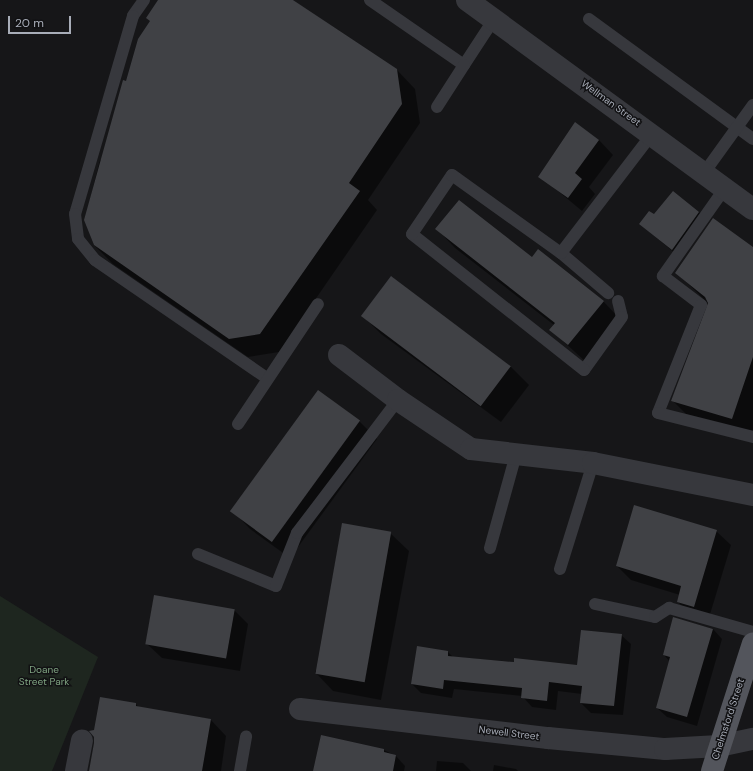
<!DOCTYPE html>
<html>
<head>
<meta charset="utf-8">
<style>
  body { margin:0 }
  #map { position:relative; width:753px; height:771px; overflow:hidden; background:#161618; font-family:"DM Sans",sans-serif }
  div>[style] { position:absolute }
  .green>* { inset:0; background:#1e261f }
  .shadow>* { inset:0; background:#0007 }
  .building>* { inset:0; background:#404145; transform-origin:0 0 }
  .lane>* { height:12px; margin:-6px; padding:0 6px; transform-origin:6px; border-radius:6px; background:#37383d }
  .street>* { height:22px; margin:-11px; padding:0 11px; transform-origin:11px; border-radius:11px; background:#37383d }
  .primary>* { height:22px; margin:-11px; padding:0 11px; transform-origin:11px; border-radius:11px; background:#53555c }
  span { translate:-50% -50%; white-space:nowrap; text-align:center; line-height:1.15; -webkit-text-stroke:3px #111113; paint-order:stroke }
  .street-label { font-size:10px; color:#a8adb8 }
  .park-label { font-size:10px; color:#7fa381 }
  .scale { position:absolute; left:8px; top:16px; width:63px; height:18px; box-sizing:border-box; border:2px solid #a8adb8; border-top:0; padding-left:5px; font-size:12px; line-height:14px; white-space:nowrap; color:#a8adb8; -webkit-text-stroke:3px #111113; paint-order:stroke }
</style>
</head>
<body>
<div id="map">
  <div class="green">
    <div style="clip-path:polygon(0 596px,98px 657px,52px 771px,0 771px)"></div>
  </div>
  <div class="shadow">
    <div style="clip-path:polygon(160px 0,293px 0,397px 70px,415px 89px,420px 123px,368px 200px,377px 210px,279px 352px,248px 357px,113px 264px,94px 245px,85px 220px,100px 160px,103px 161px)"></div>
    <div style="clip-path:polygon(599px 140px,613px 155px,589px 187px,595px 194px,582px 211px,540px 176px)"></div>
    <div style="clip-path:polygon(699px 212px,708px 222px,682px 259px,640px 224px)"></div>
    <div style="clip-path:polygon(437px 229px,603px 301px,621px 320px,587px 363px,551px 330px,554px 325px,455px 248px)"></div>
    <div style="clip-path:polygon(753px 248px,753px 429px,750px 437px,691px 419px,672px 400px,709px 308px,707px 302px,676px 272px)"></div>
    <div style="clip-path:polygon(392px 277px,511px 367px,529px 385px,501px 422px,381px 334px,363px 316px)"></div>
    <div style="clip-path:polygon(359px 421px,377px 439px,290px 558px,250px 529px,232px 510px)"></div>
    <div style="clip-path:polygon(716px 531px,731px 545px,708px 621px,692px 616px,678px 602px,680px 595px,631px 580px,617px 566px)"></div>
    <div style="clip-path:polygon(390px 533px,409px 551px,381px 700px,333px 691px,315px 672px)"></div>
    <div style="clip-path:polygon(234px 610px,248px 624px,240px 671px,162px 658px,147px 644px)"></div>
    <div style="clip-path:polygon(674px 618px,713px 629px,722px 639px,697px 726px,667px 717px,657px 708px,670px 662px,664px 655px)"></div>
    <div style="clip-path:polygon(621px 635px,631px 644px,623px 715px,591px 713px,581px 703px,582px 694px,558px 691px,556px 710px,532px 707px,522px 696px,454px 689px,452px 698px,421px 693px,412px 684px,448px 652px,453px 657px,578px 667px)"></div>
    <div style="clip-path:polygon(136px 704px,139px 708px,210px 719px,226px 736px,221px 771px,90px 771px,95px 743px,95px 731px)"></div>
    <div style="clip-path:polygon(384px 750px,396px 756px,405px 766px,404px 771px,314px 771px)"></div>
    <div style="clip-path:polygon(437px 761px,463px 763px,471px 771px,436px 771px)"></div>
    <div style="clip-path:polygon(494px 765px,516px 769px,518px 771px,493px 771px)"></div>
  </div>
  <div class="building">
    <div style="clip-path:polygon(158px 0,293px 0,397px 69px,402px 104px,349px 183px,360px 191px,260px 334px,229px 339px,94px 245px,84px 220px,123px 80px,126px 81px,138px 39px,150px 21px,146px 18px)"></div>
    <div style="clip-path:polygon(575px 122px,599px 140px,575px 173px,582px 179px,568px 198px,538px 177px)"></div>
    <div style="clip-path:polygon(673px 191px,699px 212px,672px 250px,639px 224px,649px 211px,654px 214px)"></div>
    <div style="clip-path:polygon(459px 200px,532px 257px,538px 249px,604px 301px,568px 345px,549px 330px,555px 323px,435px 229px)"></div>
    <div style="clip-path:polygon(713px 218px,753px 247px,753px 357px,732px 419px,671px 401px,708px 303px,705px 297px,675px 273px)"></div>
    <div style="left:391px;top:276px;width:150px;height:50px;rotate:37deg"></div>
    <div style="left:318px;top:390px;width:52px;height:150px;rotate:36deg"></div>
    <div style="clip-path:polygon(634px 505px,717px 530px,694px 607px,677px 602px,681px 586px,616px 566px)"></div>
    <div style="left:342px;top:523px;width:50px;height:153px;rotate:10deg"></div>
    <div style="left:154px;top:595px;width:82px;height:50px;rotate:10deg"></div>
    <div style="clip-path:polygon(673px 617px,713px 629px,687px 717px,656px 708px,670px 657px,663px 655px)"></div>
    <div style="clip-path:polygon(581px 630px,622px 634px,614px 706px,580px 703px,582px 686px,549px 682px,547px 701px,521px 698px,522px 688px,444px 680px,443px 689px,411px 684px,417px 646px,448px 651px,448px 656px,514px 662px,514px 658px,577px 665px)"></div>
    <div style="clip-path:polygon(100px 697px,136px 703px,136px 706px,211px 719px,202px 771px,89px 771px,94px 743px,94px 737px,89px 731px,94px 730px)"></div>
    <div style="clip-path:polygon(321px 735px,384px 749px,384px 752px,396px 755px,393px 771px,313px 771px)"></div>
  </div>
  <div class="lane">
    <div style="left:144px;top:0;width:19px;rotate:125deg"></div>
    <div style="left:133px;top:16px;width:206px;rotate:106.3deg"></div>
    <div style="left:75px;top:214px;width:25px;rotate:83deg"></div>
    <div style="left:78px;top:239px;width:27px;rotate:51deg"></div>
    <div style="left:95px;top:260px;width:209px;rotate:34.5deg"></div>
    <div style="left:370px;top:0;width:114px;rotate:34.7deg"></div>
    <div style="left:464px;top:65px;width:55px;rotate:-56.9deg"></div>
    <div style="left:589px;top:19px;width:203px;rotate:36.2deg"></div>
    <div style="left:437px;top:107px;width:50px;rotate:-57.3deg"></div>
    <div style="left:704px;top:173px;width:84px;rotate:-54.2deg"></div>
    <div style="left:725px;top:188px;width:108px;rotate:125.2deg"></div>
    <div style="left:663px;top:276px;width:48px;rotate:37.3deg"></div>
    <div style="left:701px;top:305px;width:116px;rotate:111.7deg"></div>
    <div style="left:658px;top:413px;width:98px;rotate:14.2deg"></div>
    <div style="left:561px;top:253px;width:62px;rotate:40.4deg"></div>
    <div style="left:618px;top:301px;width:16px;rotate:76deg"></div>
    <div style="left:622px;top:317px;width:65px;rotate:125.6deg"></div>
    <div style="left:584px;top:370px;width:219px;rotate:-141.7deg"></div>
    <div style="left:412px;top:234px;width:71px;rotate:-55.9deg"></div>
    <div style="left:452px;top:175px;width:134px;rotate:35.6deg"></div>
    <div style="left:561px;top:253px;width:150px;rotate:-52.6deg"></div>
    <div style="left:238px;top:424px;width:144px;rotate:-56.3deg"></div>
    <div style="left:490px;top:548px;width:98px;rotate:-74.5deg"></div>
    <div style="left:198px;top:554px;width:84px;rotate:22.3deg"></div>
    <div style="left:276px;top:586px;width:57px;rotate:-68.4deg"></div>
    <div style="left:297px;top:533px;width:167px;rotate:-52.8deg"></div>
    <div style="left:560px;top:569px;width:111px;rotate:-72.7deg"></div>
    <div style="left:595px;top:604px;width:61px;rotate:12.2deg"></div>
    <div style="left:655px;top:617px;width:17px;rotate:-33deg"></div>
    <div style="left:669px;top:608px;width:87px;rotate:15.9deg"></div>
    <div style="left:240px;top:771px;width:35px;rotate:-80deg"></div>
  </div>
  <div class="street">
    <div style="left:467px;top:0;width:354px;rotate:36.2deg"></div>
    <div style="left:339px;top:355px;width:74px;rotate:37.3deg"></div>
    <div style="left:398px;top:400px;width:88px;rotate:33.9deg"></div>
    <div style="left:471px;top:449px;width:123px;rotate:6.5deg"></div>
    <div style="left:593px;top:463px;width:163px;rotate:11.3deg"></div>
    <div style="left:300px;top:709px;width:250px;rotate:6.7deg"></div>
    <div style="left:548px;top:738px;width:118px;rotate:5.4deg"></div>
    <div style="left:665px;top:749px;width:54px;rotate:-3.2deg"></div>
    <div style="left:719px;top:746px;width:35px;rotate:-12deg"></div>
    <div style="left:76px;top:771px;width:31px;rotate:-79deg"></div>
  </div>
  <div class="primary">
    <div style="left:712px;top:771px;width:134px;rotate:-72.2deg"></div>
  </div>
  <div class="street-label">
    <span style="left:611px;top:103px;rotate:36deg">Wellman Street</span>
    <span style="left:728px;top:719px;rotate:-72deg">Chelmsford Street</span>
    <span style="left:509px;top:733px;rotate:7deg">Newell Street</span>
  </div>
  <div class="park-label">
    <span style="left:44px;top:675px">Doane<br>Street Park</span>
  </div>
  <div class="scale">20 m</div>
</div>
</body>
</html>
